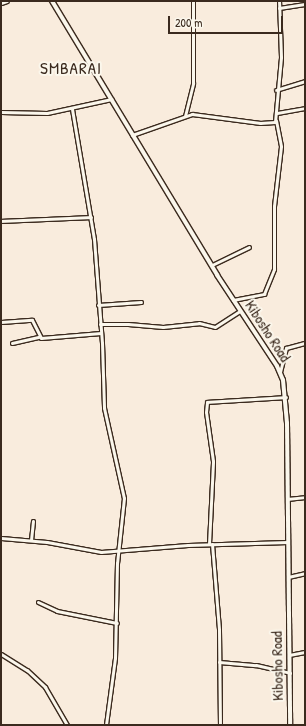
<!DOCTYPE html>
<html>
<head>
<meta charset="utf-8">
<style>
  body { margin:0 }
  #map { position:relative; width:306px; height:726px; overflow:hidden; background:#f9ecdd; font-family:"Patrick Hand",sans-serif }
  div>[style] { position:absolute }
  .roads { filter:drop-shadow(1px 0 #3b2a1e) drop-shadow(-1px 0 #3b2a1e) drop-shadow(0 1px #3b2a1e) drop-shadow(0 -1px #3b2a1e) }
  .minor>* { height:3px; margin:-1.5px; padding:0 1.5px; transform-origin:1.5px; border-radius:1.5px; background:#fbf7ec }
  .tertiary>* { height:4px; margin:-2px; padding:0 2px; transform-origin:2px; border-radius:2px; background:#fbf7ec }
  span { translate:-50% -50%; white-space:nowrap; text-align:center; line-height:1.15; -webkit-text-stroke:4px #fbf7ec; paint-order:stroke }
  .street-label { font-size:15px; color:#3b2a1e }
  .quarter-label { font-size:17px; color:#3b2a1e; letter-spacing:1px }
  .frame { position:absolute; inset:0; border:2px solid #3b2a1e; pointer-events:none }
  .scale { position:absolute; left:168px; top:16px; width:115px; height:18px; box-sizing:border-box; border:2px solid #3b2a1e; border-top:0; padding-left:5px; font-size:12px; line-height:14px; white-space:nowrap; color:#3b2a1e; -webkit-text-stroke:3px #fbf7ec; paint-order:stroke }
</style>
</head>
<body>
<div id="map">
  <div class="roads">
    <div class="minor">
      <div style="left:1px;top:3px;width:6px;rotate:-18deg"></div>
      <div style="left:279px;top:8px;width:26px;rotate:-9deg"></div>
      <div style="left:276px;top:90px;width:30px;rotate:-17deg"></div>
      <div style="left:72px;top:109px;width:132px;rotate:80.4deg"></div>
      <div style="left:94px;top:239px;width:104px;rotate:85.6deg"></div>
      <div style="left:102px;top:343px;width:65px;rotate:88.2deg"></div>
      <div style="left:104px;top:408px;width:92px;rotate:77.5deg"></div>
      <div style="left:124px;top:498px;width:65px;rotate:96.1deg"></div>
      <div style="left:117px;top:563px;width:95px;rotate:91.2deg"></div>
      <div style="left:115px;top:658px;width:68px;rotate:97.7deg"></div>
      <div style="left:1px;top:112px;width:46px;rotate:1.2deg"></div>
      <div style="left:47px;top:113px;width:66px;rotate:-12.3deg"></div>
      <div style="left:277px;top:113px;width:28px;rotate:-10deg"></div>
      <div style="left:185px;top:116px;width:34px;rotate:-76deg"></div>
      <div style="left:193px;top:83px;width:82px;rotate:-90deg"></div>
      <div style="left:132px;top:135px;width:64px;rotate:-19.3deg"></div>
      <div style="left:192px;top:114px;width:69px;rotate:7.5deg"></div>
      <div style="left:260px;top:123px;width:15px;rotate:-4deg"></div>
      <div style="left:275px;top:122px;width:65px;rotate:-84.7deg"></div>
      <div style="left:281px;top:57px;width:56px;rotate:-92deg"></div>
      <div style="left:1px;top:221px;width:90px;rotate:-2.5deg"></div>
      <div style="left:212px;top:265px;width:41px;rotate:-25.9deg"></div>
      <div style="left:233px;top:300px;width:32px;rotate:-11deg"></div>
      <div style="left:264px;top:294px;width:27px;rotate:-68deg"></div>
      <div style="left:274px;top:269px;width:63px;rotate:-90deg"></div>
      <div style="left:274px;top:206px;width:60px;rotate:-83.3deg"></div>
      <div style="left:281px;top:146px;width:26px;rotate:-101deg"></div>
      <div style="left:98px;top:305px;width:43px;rotate:-4deg"></div>
      <div style="left:1px;top:322px;width:31px;rotate:-4deg"></div>
      <div style="left:32px;top:320px;width:20px;rotate:63deg"></div>
      <div style="left:41px;top:338px;width:60px;rotate:-4.8deg"></div>
      <div style="left:100px;top:324px;width:28px"></div>
      <div style="left:128px;top:324px;width:35px;rotate:5deg"></div>
      <div style="left:163px;top:327px;width:36px;rotate:-6deg"></div>
      <div style="left:199px;top:323px;width:16px;rotate:14deg"></div>
      <div style="left:215px;top:327px;width:30px;rotate:-33deg"></div>
      <div style="left:12px;top:343px;width:28px;rotate:-13deg"></div>
      <div style="left:280px;top:372px;width:25px;rotate:-76deg"></div>
      <div style="left:286px;top:348px;width:20px;rotate:-15deg"></div>
      <div style="left:287px;top:499px;width:18px;rotate:-6deg"></div>
      <div style="left:1px;top:538px;width:46px;rotate:5deg"></div>
      <div style="left:47px;top:542px;width:55px;rotate:10.5deg"></div>
      <div style="left:101px;top:552px;width:87px;rotate:-4.6deg"></div>
      <div style="left:188px;top:545px;width:100px;rotate:-1.7deg"></div>
      <div style="left:31px;top:540px;width:19px;rotate:-84deg"></div>
      <div style="left:209px;top:544px;width:83px;rotate:-87.2deg"></div>
      <div style="left:213px;top:461px;width:49px;rotate:-98.1deg"></div>
      <div style="left:206px;top:412px;width:10px;rotate:-84deg"></div>
      <div style="left:207px;top:402px;width:79px;rotate:-3.6deg"></div>
      <div style="left:212px;top:544px;width:86px;rotate:85.3deg"></div>
      <div style="left:219px;top:630px;width:95px;rotate:89.4deg"></div>
      <div style="left:288px;top:577px;width:17px;rotate:-13deg"></div>
      <div style="left:38px;top:602px;width:21px;rotate:25deg"></div>
      <div style="left:57px;top:611px;width:61px;rotate:11.3deg"></div>
      <div style="left:1px;top:654px;width:31px;rotate:32deg"></div>
      <div style="left:27px;top:670px;width:25px;rotate:43deg"></div>
      <div style="left:45px;top:687px;width:44px;rotate:59.9deg"></div>
      <div style="left:289px;top:655px;width:16px;rotate:-11deg"></div>
      <div style="left:219px;top:662px;width:37px;rotate:5deg"></div>
      <div style="left:256px;top:665px;width:35px;rotate:13deg"></div>
    </div>
    <div class="tertiary">
      <div style="left:52px;top:1px;width:320px;rotate:58.9deg"></div>
      <div style="left:217px;top:275px;width:109px;rotate:56.6deg"></div>
      <div style="left:277px;top:366px;width:15px;rotate:67deg"></div>
      <div style="left:283px;top:380px;width:43px;rotate:84.7deg"></div>
      <div style="left:287px;top:423px;width:302px;rotate:89.4deg"></div>
    </div>
  </div>
  <div class="street-label">
    <span style="left:268px;top:331px;rotate:57deg">Kibosho Road</span>
    <span style="left:277px;top:666px;rotate:-91deg">Kibosho Road</span>
  </div>
  <div class="quarter-label">
    <span style="left:71px;top:68px">SMBARAI</span>
  </div>
  <div class="frame"></div>
  <div class="scale">200 m</div>
</div>
</body>
</html>
